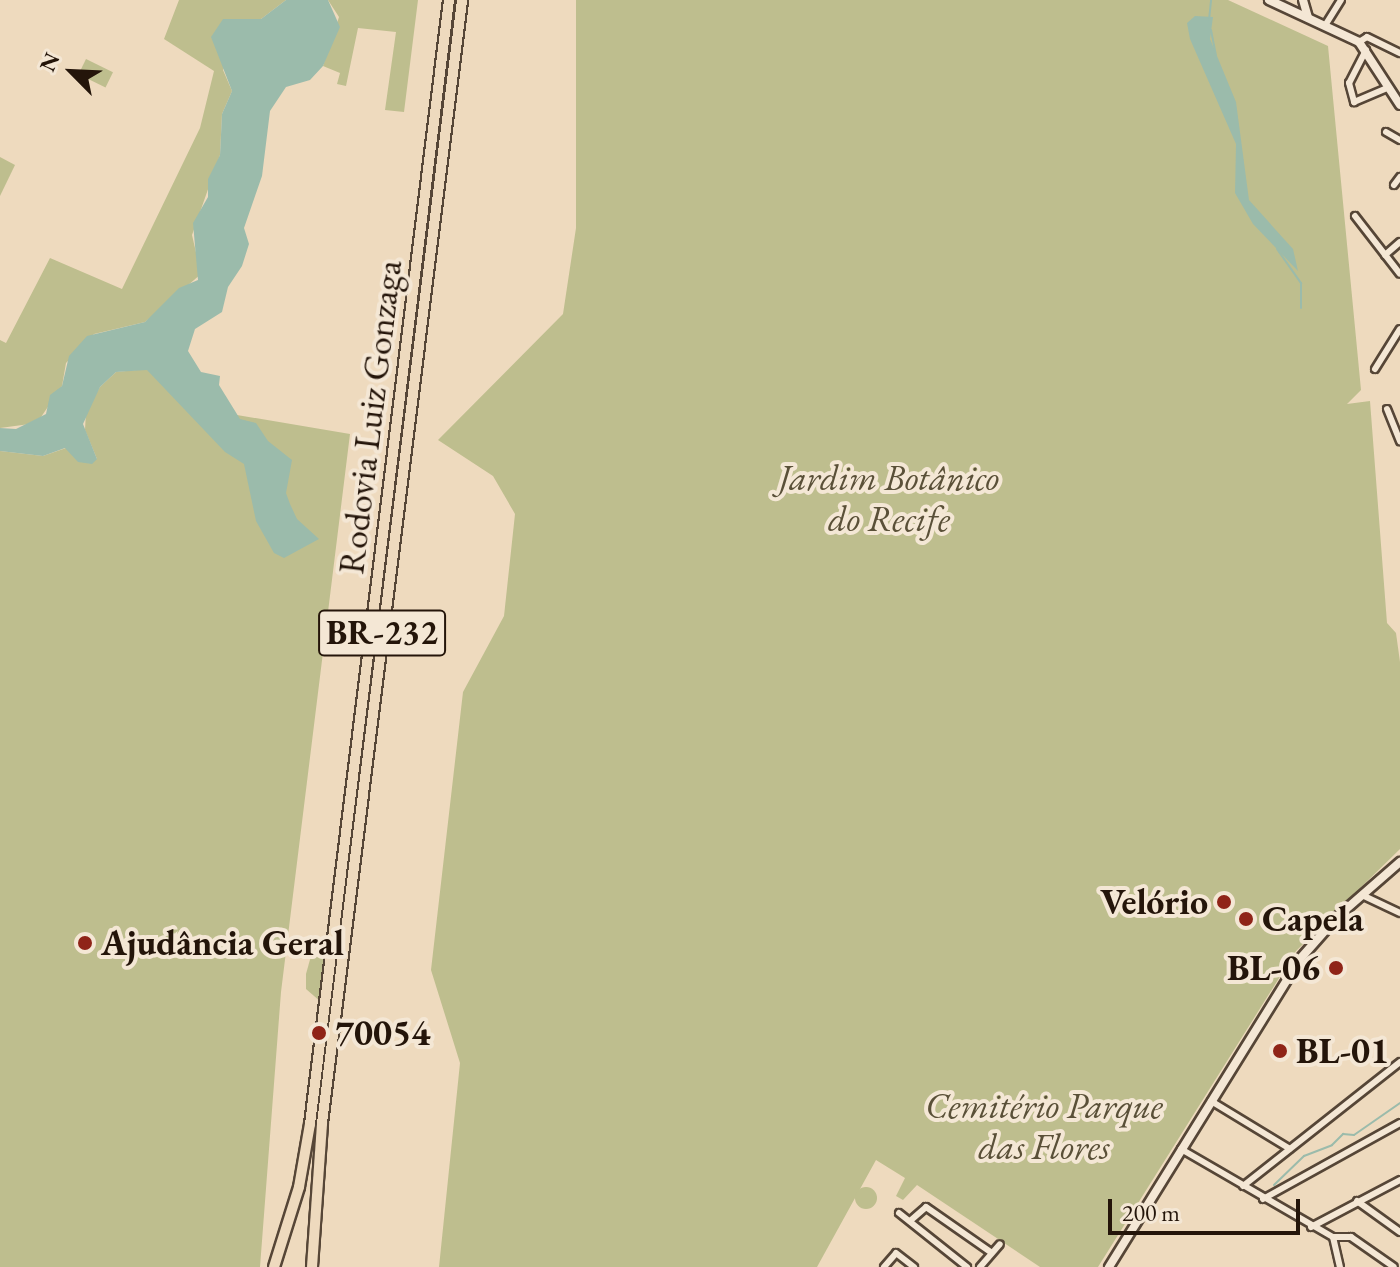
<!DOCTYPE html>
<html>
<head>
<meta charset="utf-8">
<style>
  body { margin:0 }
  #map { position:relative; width:1400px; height:1267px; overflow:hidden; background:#eedabe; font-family:"EB Garamond",serif }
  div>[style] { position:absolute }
  .green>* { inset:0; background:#bebe8e; transform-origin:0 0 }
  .round { border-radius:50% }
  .water>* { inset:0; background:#9bbbab }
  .stream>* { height:2px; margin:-1px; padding:0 1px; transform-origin:1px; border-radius:1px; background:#9bbbab }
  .roads { filter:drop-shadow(2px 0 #564637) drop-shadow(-2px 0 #564637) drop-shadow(0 2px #564637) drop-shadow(0 -2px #564637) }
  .street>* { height:6px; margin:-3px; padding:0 3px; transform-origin:3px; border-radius:3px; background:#f4e7d5 }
  .secondary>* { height:8px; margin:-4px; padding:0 4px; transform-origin:4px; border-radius:4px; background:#f4e7d5 }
  .highway>* { height:10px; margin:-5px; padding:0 5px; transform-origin:5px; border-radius:5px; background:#eedabe }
  .dots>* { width:22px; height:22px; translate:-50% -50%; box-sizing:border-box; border:4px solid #f4e7d5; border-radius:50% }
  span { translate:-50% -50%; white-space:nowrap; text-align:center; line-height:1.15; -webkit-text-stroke:8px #f4e7d5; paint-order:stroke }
  .shield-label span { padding:2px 6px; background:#f4e7d5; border:2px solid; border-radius:6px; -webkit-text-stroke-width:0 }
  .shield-label { font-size:34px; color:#24150a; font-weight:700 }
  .street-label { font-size:36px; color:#24150a }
  .park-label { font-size:36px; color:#5a5038; font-style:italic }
  .poi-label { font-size:36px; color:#24150a; font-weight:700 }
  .right { translate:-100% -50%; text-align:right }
  .left { translate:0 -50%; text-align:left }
  .north { position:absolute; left:32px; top:32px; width:80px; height:80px; -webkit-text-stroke:6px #f4e7d5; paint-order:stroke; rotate:294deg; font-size:22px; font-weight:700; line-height:32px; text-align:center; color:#24150a }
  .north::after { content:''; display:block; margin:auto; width:28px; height:36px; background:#24150a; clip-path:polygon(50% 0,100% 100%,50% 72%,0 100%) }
  .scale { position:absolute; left:1108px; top:1199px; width:192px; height:36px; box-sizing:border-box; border:4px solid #24150a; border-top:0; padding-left:10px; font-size:24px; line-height:28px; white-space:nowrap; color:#24150a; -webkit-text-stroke:6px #f4e7d5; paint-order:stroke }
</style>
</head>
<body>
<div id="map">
  <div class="green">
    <div style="clip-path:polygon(179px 0,286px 0,261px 19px,247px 19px,223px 70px,232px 91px,222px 114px,220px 155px,192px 235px,201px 274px,145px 322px,94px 334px,66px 363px,62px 386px,37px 423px,0 428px,0 340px,6px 343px,50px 258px,122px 289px,200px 128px,214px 71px,164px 39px)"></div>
    <div style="clip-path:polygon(328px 0,418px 0,404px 112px,385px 110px,396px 32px,358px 28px,346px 86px,337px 84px,340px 73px,323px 66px,339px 17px)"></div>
    <div style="clip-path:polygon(576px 0,1228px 0,1328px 46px,1361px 390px,1347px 404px,1370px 401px,1387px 623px,1396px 633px,1400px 662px,1400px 849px,1296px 951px,1098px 1267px,1040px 1267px,917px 1185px,903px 1200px,896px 1196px,905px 1178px,876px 1160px,817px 1267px,439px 1267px,460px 1063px,431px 970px,463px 692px,504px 616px,515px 514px,493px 476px,438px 440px,563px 314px,576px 228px)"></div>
    <div style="left:86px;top:59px;width:30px;height:17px;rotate:26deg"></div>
    <div style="clip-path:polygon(0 157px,15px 165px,0 196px)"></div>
    <div style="clip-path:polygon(147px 369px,216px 438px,237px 415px,350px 434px,281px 992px,260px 1267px,0 1267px,0 451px,43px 456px,66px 448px,97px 459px,85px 430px,86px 411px,100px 387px,116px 372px)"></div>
    <div style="clip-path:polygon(327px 947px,321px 1002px,306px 989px,306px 974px,311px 956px)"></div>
    <div class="round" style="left:855px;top:1187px;width:22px;height:22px"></div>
  </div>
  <div class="water">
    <div style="clip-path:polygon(286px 0,328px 0,340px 27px,323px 66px,310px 80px,286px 87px,270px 111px,262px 176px,244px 228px,249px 244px,242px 266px,228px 287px,222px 312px,195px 329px,188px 351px,201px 372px,220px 376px,219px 385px,240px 419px,256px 423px,268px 441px,292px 460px,286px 493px,290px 504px,297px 519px,319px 539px,284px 558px,274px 553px,256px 521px,244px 464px,225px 452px,147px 370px,116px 372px,100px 387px,83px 424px,97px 459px,92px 464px,78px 462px,65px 448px,43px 456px,0 451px,0 428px,16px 429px,46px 414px,50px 395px,62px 386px,69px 356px,87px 336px,145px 322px,179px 288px,198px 280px,193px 223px,208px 197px,208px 179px,220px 155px,222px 114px,232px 91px,211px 37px,223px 19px,261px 19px)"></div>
    <div style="clip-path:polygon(1195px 16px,1213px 17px,1210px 39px,1236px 102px,1249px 200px,1293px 249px,1298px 271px,1253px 224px,1235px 193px,1236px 144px,1190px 39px,1187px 23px)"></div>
  </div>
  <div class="stream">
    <div style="left:1209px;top:20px;width:20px;rotate:-84deg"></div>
    <div style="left:1211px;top:30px;width:25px;rotate:79deg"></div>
    <div style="left:1277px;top:249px;width:42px;rotate:54.8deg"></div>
    <div style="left:1301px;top:283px;width:25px;rotate:90deg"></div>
    <div style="left:1274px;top:1185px;width:42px;rotate:-44deg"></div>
    <div style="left:1304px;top:1156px;width:30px;rotate:-21deg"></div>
    <div style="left:1332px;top:1145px;width:16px;rotate:-45deg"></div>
    <div style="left:1343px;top:1134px;width:11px;rotate:5deg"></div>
    <div style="left:1354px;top:1135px;width:56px;rotate:-34.8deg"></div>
  </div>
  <div class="roads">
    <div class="street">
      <div style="left:1326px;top:24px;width:28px;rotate:-58deg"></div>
      <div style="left:1359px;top:42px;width:9px;rotate:-32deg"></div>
      <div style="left:1367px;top:37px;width:37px;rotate:26deg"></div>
      <div style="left:1366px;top:50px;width:37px;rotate:117deg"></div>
      <div style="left:1349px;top:83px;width:20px;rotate:75deg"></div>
      <div style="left:1354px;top:102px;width:36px;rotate:-23deg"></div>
      <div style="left:1386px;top:132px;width:16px;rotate:30deg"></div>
      <div style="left:1394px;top:185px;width:10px;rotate:-53deg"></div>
      <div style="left:1355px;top:216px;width:73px;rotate:52.2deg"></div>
      <div style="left:1385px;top:255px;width:20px;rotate:-41deg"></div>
      <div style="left:1375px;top:369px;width:47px;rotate:-58deg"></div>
      <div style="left:1387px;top:409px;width:35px;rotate:68deg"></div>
      <div style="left:1362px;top:895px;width:42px;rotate:25.3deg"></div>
      <div style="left:1211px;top:1101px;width:92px;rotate:31.3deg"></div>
      <div style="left:1181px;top:1149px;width:176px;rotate:30.1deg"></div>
      <div style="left:1333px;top:1237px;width:31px;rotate:77deg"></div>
      <div style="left:1243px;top:1186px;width:200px;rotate:-38.3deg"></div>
      <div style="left:1263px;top:1199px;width:157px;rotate:-29deg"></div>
      <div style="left:1357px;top:1201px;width:53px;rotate:35.8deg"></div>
      <div style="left:899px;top:1213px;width:87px;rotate:38.5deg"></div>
      <div style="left:910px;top:1221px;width:21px;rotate:-41deg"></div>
      <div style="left:926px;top:1207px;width:80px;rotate:34.9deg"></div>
      <div style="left:1311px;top:1227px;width:101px;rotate:-27.8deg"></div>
      <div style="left:1333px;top:1237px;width:18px"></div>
      <div style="left:1351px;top:1237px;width:52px;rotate:34.9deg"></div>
      <div style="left:884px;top:1267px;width:18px;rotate:-49deg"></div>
      <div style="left:896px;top:1253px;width:23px;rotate:38deg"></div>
      <div style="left:980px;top:1267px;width:30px;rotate:-49deg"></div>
    </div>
    <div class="secondary">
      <div style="left:1269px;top:0;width:99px;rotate:25deg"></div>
      <div style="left:1359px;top:42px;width:75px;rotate:56.9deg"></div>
      <div style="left:1303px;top:0;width:18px;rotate:74deg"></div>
      <div style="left:1109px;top:1267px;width:362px;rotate:-58.2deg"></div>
      <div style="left:1300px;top:959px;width:56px;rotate:-48.6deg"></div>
      <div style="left:1337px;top:917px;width:84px;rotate:-41.1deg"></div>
    </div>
    <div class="highway">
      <div style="left:274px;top:1267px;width:84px;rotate:-72.6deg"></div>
      <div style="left:299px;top:1187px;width:64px;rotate:-80.1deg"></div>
      <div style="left:310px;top:1124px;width:1133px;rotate:-82.95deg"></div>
      <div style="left:312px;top:1267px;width:144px;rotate:-86deg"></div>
      <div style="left:322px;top:1123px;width:1132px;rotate:-82.89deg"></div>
    </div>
  </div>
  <div class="dots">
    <div style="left:1224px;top:902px;background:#8f2418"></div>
    <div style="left:1246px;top:919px;background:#8f2418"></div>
    <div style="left:85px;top:943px;background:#8f2418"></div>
    <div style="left:1336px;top:968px;background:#8f2418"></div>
    <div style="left:319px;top:1033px;background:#8f2418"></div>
    <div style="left:1280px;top:1051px;background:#8f2418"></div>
  </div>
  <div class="shield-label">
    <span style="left:382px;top:633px">BR-232</span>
  </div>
  <div class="street-label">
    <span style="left:370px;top:417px;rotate:-83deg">Rodovia Luiz Gonzaga</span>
  </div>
  <div class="park-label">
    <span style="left:889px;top:498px">Jardim Botânico<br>do Recife</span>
    <span style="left:1044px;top:1126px">Cemitério Parque<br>das Flores</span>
  </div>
  <div class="poi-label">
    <span class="right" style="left:1208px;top:902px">Velório</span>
    <span class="left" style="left:1262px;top:919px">Capela</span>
    <span class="left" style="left:101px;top:943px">Ajudância Geral</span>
    <span class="right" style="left:1320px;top:968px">BL-06</span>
    <span class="left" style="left:335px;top:1033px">70054</span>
    <span class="left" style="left:1296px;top:1051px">BL-01</span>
  </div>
  <div class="north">N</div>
  <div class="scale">200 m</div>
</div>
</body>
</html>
